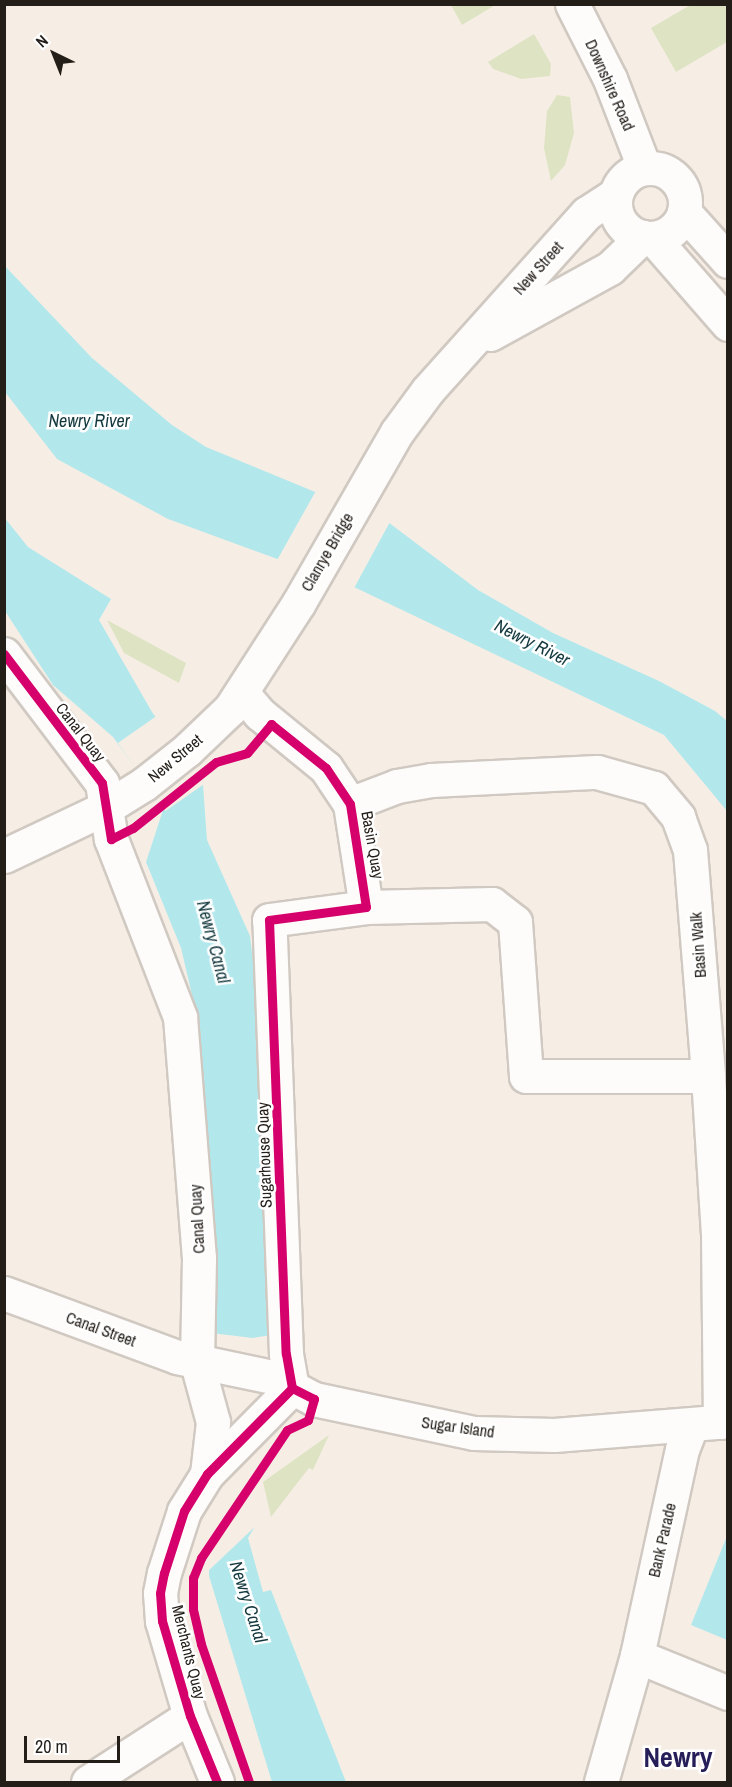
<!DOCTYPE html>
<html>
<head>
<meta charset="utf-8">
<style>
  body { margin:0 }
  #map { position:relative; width:732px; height:1787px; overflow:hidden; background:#f6eee5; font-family:"Archivo Narrow",sans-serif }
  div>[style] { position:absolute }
  .green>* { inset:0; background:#dee4c3 }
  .water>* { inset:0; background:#b2e8ec }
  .pier>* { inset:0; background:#f6eee5; transform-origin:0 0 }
  .roads { filter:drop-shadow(2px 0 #d0c9c2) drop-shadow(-2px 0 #d0c9c2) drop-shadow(0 2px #d0c9c2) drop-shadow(0 -2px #d0c9c2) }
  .minor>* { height:33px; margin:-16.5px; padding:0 16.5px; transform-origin:16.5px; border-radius:16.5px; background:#fefcfb }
  .major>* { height:33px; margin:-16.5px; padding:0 16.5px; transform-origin:16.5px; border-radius:16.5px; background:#fefcfb }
  .highway>* { height:33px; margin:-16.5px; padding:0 16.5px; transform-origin:16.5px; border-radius:16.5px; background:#fefcfb }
  .highway>.ring { margin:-16.5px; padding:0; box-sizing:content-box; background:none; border:33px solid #fefcfb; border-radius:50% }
  .cycleway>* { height:9px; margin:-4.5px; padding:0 4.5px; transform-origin:4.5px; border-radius:4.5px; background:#d6006c }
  span { translate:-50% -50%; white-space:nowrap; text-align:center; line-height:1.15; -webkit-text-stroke:5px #fff; paint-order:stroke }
  .street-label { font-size:16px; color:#241e19 }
  .water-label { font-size:18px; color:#13393e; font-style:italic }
  .town-label { font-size:28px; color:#261e58; font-weight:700 }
  .frame { position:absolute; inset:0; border:6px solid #241e19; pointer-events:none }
  .north { position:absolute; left:24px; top:24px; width:60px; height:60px; -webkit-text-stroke:4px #fff; paint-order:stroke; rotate:317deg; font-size:16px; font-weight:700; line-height:24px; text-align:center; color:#241e19 }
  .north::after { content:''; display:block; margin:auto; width:21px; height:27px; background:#241e19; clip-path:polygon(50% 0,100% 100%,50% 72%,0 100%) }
  .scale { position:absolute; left:24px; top:1736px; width:96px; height:27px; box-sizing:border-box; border:3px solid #241e19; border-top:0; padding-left:8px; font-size:18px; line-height:21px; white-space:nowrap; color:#241e19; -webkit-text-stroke:4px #fff; paint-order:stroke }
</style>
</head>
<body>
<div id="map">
  <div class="green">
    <div style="clip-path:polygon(497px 4px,462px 25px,451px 5px,451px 4px)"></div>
    <div style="clip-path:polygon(692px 4px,727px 5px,727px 42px,676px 72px,651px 28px)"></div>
    <div style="clip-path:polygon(534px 34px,551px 64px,550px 76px,521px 79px,493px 69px,488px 62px)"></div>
    <div style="clip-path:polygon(557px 95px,570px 97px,574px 133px,565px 165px,551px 181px,544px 148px,547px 111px)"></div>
    <div style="clip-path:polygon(107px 620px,186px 663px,179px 683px,124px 653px)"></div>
    <div style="clip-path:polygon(329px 1435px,313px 1470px,309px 1468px,271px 1517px,263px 1482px)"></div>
  </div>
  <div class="water">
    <div style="clip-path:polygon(4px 265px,92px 358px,172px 425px,206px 447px,388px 522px,478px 590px,553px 633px,659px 681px,715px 711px,727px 721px,727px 811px,664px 735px,354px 587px,168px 519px,57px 459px,5px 392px)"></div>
    <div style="clip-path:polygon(4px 517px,28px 547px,111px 599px,99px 620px,152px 712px,203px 785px,207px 840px,250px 936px,261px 1029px,270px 1173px,268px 1338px,258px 1521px,248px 1538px,263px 1592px,271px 1590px,346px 1782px,272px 1782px,209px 1576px,213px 1217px,200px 1029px,181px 948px,146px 862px,164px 807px,113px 737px,53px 685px,5px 611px)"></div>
    <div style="clip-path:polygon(727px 1536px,727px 1640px,691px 1625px)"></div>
  </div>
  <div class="pier">
    <div style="clip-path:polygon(317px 489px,391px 520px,353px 590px,276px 562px)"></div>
    <div style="left:158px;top:715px;width:83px;height:49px;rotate:55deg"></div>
    <div style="clip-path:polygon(211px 1333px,253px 1338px,271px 1335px,261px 1521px,206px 1573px)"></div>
  </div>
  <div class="roads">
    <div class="minor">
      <div style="left:4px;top:654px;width:162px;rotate:52.8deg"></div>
      <div style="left:102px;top:783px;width:57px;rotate:80.9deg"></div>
      <div style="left:111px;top:839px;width:191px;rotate:68.8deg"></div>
      <div style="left:180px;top:1017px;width:242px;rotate:85.5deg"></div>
      <div style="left:199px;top:1258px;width:105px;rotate:91.1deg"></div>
      <div style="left:243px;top:694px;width:26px;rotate:50deg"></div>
      <div style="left:260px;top:714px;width:85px;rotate:39.3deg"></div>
      <div style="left:326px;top:768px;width:43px;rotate:56.3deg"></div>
      <div style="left:350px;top:804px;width:104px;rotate:81.2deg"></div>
      <div style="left:350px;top:804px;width:50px;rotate:-21deg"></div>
      <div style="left:397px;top:786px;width:35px;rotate:-10deg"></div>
      <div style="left:431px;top:780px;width:166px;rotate:-2.8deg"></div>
      <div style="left:597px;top:772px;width:59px;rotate:15.7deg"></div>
      <div style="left:654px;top:788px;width:38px;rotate:50deg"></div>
      <div style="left:678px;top:817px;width:35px;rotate:70deg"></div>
      <div style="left:690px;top:850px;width:227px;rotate:85.4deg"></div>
      <div style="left:708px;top:1076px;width:157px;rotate:86.4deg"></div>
      <div style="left:718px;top:1233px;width:189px;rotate:89.4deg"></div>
      <div style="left:292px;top:1388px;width:35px;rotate:-100deg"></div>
      <div style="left:286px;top:1354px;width:434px;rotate:-92.2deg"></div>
      <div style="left:269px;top:920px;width:98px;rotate:-7.6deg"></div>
      <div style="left:366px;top:907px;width:126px;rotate:-1.4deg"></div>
      <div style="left:492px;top:904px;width:29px;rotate:38deg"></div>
      <div style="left:515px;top:922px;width:154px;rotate:85.9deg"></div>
      <div style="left:526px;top:1076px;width:182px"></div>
      <div style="left:691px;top:1426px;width:25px;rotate:111deg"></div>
      <div style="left:682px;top:1449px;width:212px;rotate:102.3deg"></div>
      <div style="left:637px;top:1656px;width:98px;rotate:22.1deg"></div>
      <div style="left:601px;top:1782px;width:131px;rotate:-74.1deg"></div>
    </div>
    <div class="major">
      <div style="left:490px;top:334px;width:137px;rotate:-28.8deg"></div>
      <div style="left:610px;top:268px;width:45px;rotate:-44.1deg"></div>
      <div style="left:4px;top:856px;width:114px;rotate:-25.4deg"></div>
      <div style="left:107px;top:807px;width:44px;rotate:-31.9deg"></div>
      <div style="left:144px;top:784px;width:55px;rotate:-38.3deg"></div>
      <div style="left:187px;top:750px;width:59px;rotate:-43.6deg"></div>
      <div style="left:230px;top:709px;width:125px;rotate:-57.1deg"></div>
      <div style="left:298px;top:604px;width:198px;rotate:-60.1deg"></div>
      <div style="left:397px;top:432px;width:52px;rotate:-53.6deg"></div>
      <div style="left:428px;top:390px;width:238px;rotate:-48.1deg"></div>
      <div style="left:587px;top:213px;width:33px;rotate:-33deg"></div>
      <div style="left:4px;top:1293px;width:184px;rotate:20.3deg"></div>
      <div style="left:177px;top:1357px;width:98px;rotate:11.8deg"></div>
      <div style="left:273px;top:1377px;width:47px;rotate:28.2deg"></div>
      <div style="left:314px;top:1399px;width:164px;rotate:12deg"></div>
      <div style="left:474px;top:1433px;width:80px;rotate:1.4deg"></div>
      <div style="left:554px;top:1435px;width:175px;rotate:-4.6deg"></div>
      <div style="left:197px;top:1363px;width:61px;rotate:74.8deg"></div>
      <div style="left:213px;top:1422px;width:52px;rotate:96.6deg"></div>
      <div style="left:88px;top:1782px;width:121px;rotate:-32.9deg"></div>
      <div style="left:217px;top:1782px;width:71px;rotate:-112.2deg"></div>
      <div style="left:190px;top:1716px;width:99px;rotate:-106.4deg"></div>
      <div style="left:162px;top:1621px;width:28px;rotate:-94deg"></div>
      <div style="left:160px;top:1593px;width:20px;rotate:-79deg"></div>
      <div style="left:164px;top:1573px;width:65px;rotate:-72.1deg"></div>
      <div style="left:184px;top:1511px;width:44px;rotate:-58.1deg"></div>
      <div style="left:207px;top:1474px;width:121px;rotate:-45.3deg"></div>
    </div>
    <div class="highway">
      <div style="left:572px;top:4px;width:84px;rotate:63.1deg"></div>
      <div style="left:610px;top:79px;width:94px;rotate:68.9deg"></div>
      <div class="ring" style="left:615px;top:168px;width:37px;height:37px"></div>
      <div style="left:684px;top:212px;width:66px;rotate:48.1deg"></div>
      <div style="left:653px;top:238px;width:114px;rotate:48.9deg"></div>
    </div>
  </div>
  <div class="cycleway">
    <div style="left:4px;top:654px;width:162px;rotate:52.8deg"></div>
    <div style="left:102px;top:783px;width:57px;rotate:80.9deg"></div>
    <div style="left:111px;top:839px;width:25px;rotate:-27deg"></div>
    <div style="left:133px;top:828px;width:106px;rotate:-38.5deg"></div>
    <div style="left:216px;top:762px;width:32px;rotate:-16deg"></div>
    <div style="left:247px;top:753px;width:38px;rotate:-50deg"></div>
    <div style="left:271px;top:724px;width:70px;rotate:38.7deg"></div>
    <div style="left:326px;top:768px;width:43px;rotate:56.3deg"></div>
    <div style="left:350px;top:804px;width:104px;rotate:81.2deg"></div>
    <div style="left:366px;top:907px;width:98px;rotate:172.4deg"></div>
    <div style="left:269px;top:920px;width:434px;rotate:87.8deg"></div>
    <div style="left:286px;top:1354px;width:35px;rotate:80deg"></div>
    <div style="left:217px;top:1782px;width:71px;rotate:-112.2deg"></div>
    <div style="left:190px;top:1716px;width:99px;rotate:-106.4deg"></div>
    <div style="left:162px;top:1621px;width:28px;rotate:-94deg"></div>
    <div style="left:160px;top:1593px;width:20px;rotate:-79deg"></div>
    <div style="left:164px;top:1573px;width:65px;rotate:-72.1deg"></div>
    <div style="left:184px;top:1511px;width:44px;rotate:-58.1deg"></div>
    <div style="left:207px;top:1474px;width:121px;rotate:-45.3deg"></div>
    <div style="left:249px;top:1782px;width:146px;rotate:-109.2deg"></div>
    <div style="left:201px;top:1644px;width:36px;rotate:-103deg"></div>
    <div style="left:193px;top:1609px;width:31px;rotate:-90deg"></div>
    <div style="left:193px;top:1578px;width:22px;rotate:-68deg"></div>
    <div style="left:201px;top:1558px;width:154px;rotate:-56.1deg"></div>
    <div style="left:287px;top:1430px;width:23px;rotate:-25deg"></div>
    <div style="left:308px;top:1420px;width:22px;rotate:-74deg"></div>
    <div style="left:314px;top:1399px;width:25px;rotate:-153deg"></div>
  </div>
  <div class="street-label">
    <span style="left:610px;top:85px;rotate:66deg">Downshire Road</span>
    <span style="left:538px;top:268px;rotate:-48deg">New Street</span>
    <span style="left:327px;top:552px;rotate:-60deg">Clanrye Bridge</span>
    <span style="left:81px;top:732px;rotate:52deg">Canal Quay</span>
    <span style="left:175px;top:758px;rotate:-40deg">New Street</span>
    <span style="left:373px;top:845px;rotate:80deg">Basin Quay</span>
    <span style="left:698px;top:945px;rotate:-94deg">Basin Walk</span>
    <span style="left:264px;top:1155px;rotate:-92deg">Sugarhouse Quay</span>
    <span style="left:197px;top:1219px;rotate:-93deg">Canal Quay</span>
    <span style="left:101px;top:1329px;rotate:20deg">Canal Street</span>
    <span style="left:458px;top:1427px;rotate:8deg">Sugar Island</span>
    <span style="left:662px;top:1540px;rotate:-77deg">Bank Parade</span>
    <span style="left:189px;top:1652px;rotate:76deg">Merchants Quay</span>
  </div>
  <div class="water-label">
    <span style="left:89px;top:421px">Newry River</span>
    <span style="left:532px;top:643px;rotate:27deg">Newry River</span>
    <span style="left:213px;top:942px;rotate:75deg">Newry Canal</span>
    <span style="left:248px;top:1602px;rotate:72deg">Newry Canal</span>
  </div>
  <div class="town-label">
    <span style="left:678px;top:1757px">Newry</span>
  </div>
  <div class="frame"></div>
  <div class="north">N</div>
  <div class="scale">20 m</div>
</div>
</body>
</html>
